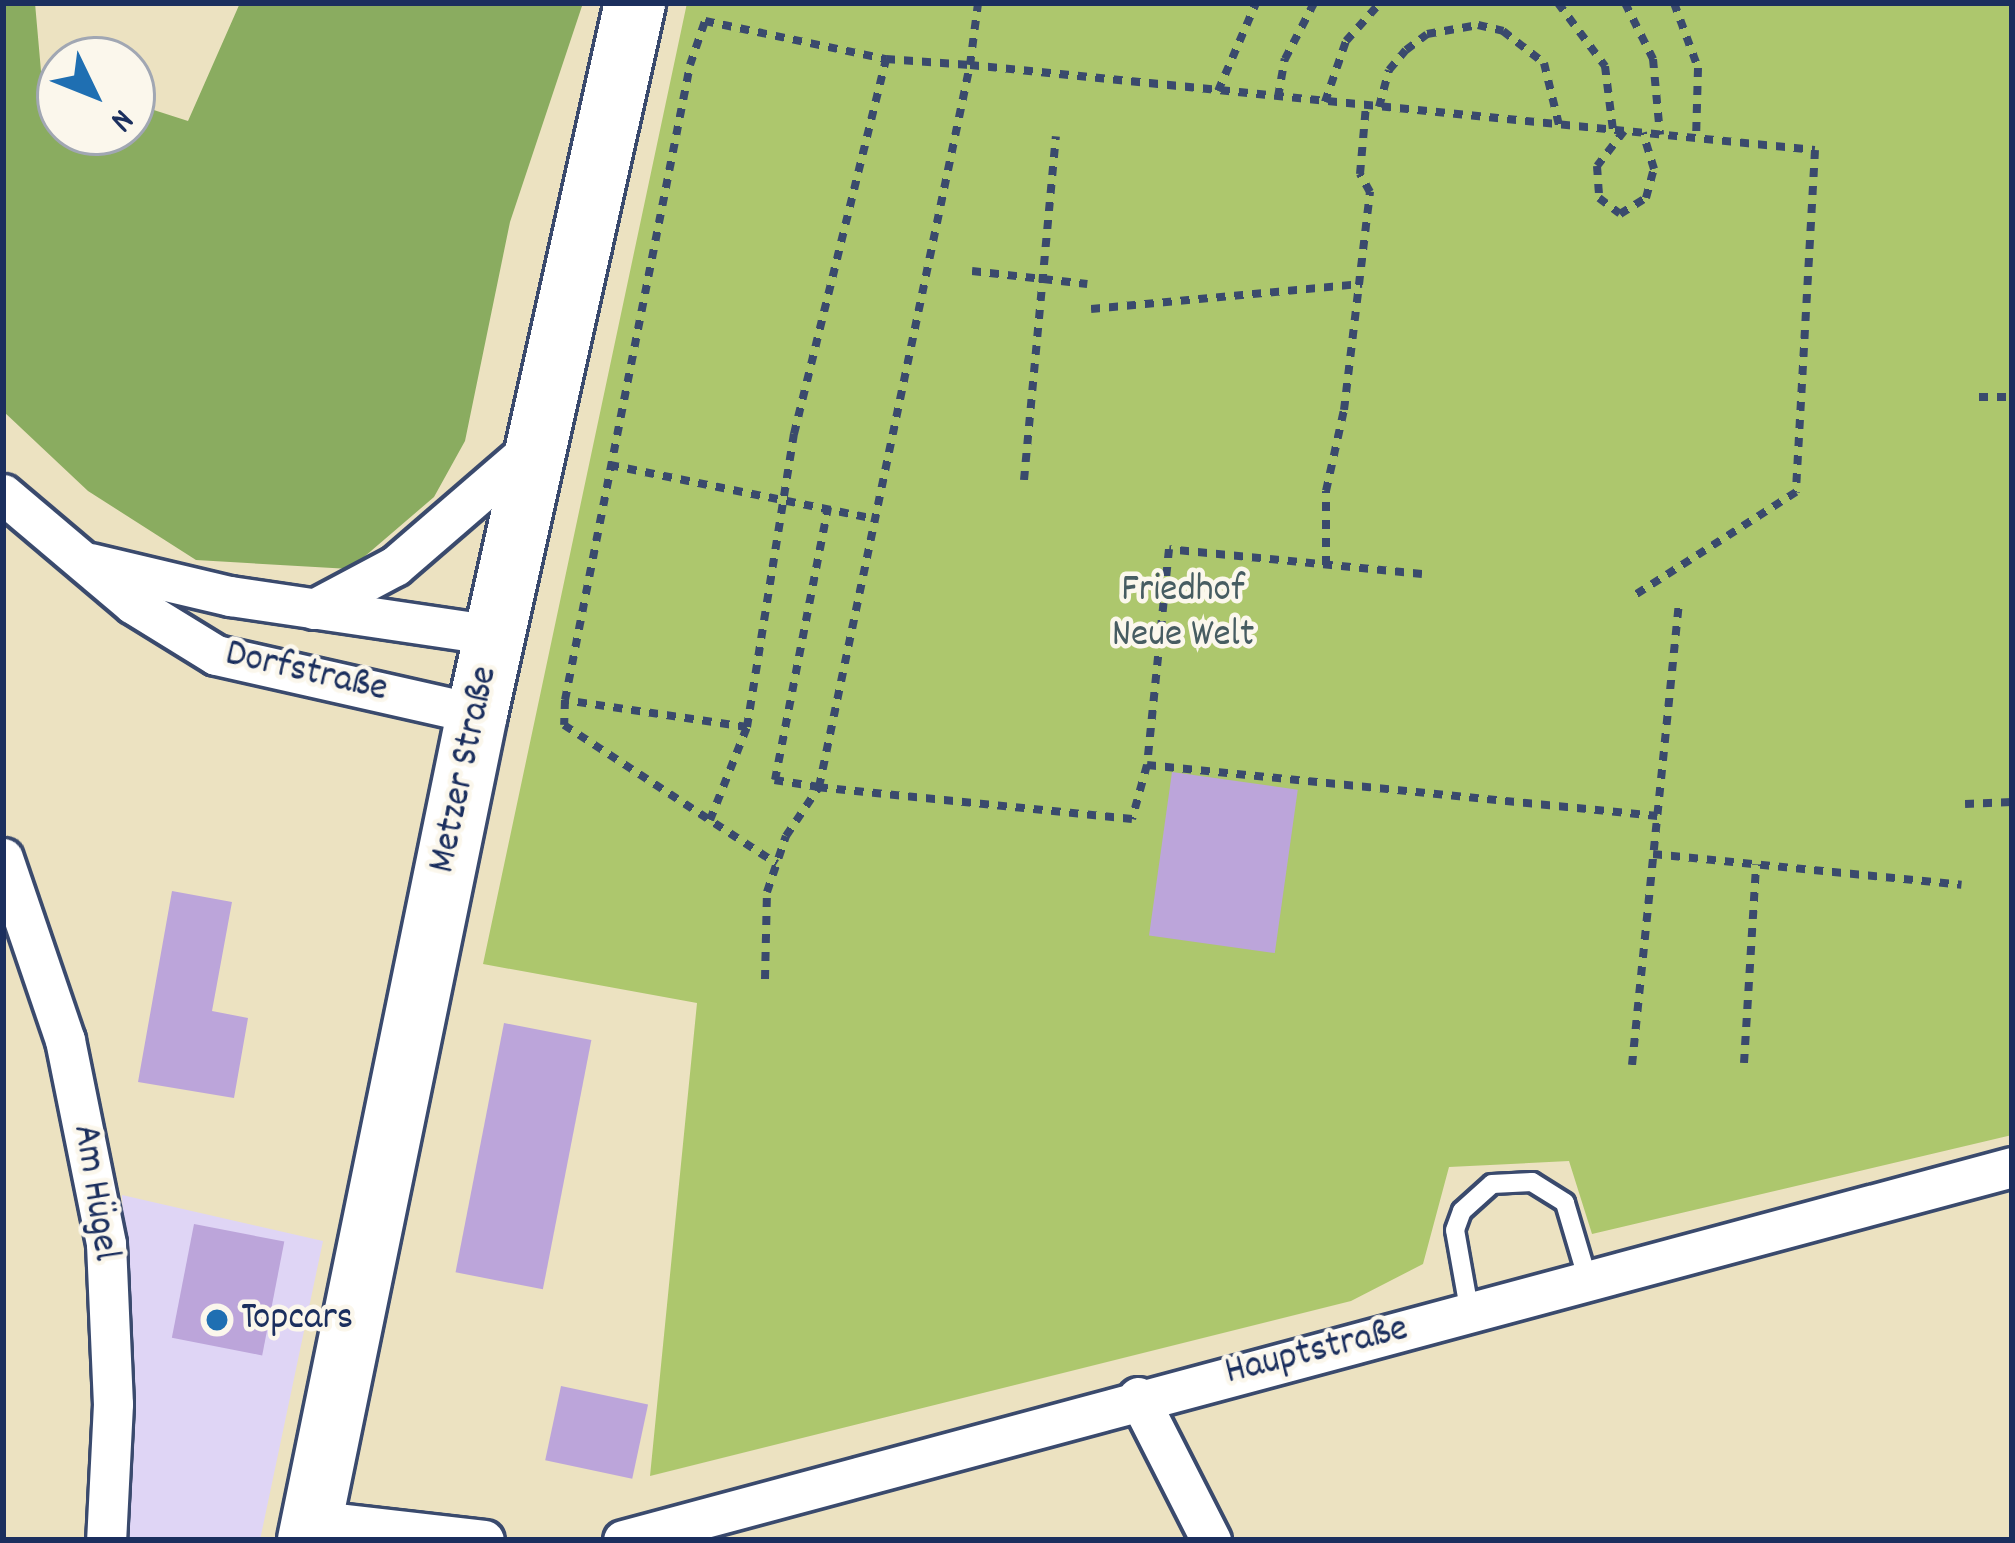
<!DOCTYPE html>
<html>
<head>
<meta charset="utf-8">
<style>
  body { margin:0 }
  #map { position:relative; width:2015px; height:1543px; overflow:hidden; background:#ece2c1; font-family:Dekko,sans-serif }
  div>[style] { position:absolute }
  .built>* { inset:0; background:#dfd5f5 }
  .green>* { inset:0; background:#adc76d }
  .forest>* { inset:0; background:#8aac60 }
  .building>* { inset:0; background:#bca5da; transform-origin:0 0 }
  .path>* { height:8px; margin-top:-4px; transform-origin:0; background:repeating-linear-gradient(90deg,#3a4a6d 0 9px,transparent 0 18px) }
  .roads { filter:drop-shadow(3px 0 #3a4a6d) drop-shadow(-3px 0 #3a4a6d) drop-shadow(0 3px #3a4a6d) drop-shadow(0 -3px #3a4a6d) }
  .service>* { height:18px; margin:-9px; padding:0 9px; transform-origin:9px; border-radius:9px; background:#fff }
  .minor>* { height:39px; margin:-19.5px; padding:0 19.5px; transform-origin:19.5px; border-radius:19.5px; background:#fff }
  .primary>* { height:60px; margin:-30px; padding:0 30px; transform-origin:30px; border-radius:30px; background:#fff }
  .dots>* { width:33px; height:33px; translate:-50% -50%; box-sizing:border-box; border:6px solid #fbf7ec; border-radius:50% }
  span { translate:-50% -50%; white-space:nowrap; text-align:center; line-height:1.15; -webkit-text-stroke:9px #fbf7ec; paint-order:stroke }
  .park-label { font-size:39px; color:#475d62 }
  .street-label { font-size:39px; color:#1b2f5e }
  .poi-label { font-size:39px; color:#1b2f5e }
  .left { translate:0 -50%; text-align:left }
  .frame { position:absolute; inset:0; border:6px solid #1b2f5e; pointer-events:none }
  .north { position:absolute; left:36px; top:36px; width:120px; height:120px; box-sizing:border-box; background:#fbf7ec; border:3px solid #a1a7b3; border-radius:50%; rotate:133deg; font-size:33px; font-weight:700; line-height:48px; text-align:center; color:#1b2f5e }
  .north::after { content:''; display:block; margin:auto; width:42px; height:54px; background:#1f6fb2; clip-path:polygon(50% 0,100% 100%,50% 72%,0 100%) }
</style>
</head>
<body>
<div id="map">
  <div class="built">
    <div style="clip-path:polygon(122px 1195px,323px 1241px,260px 1540px,121px 1540px,130px 1399px)"></div>
  </div>
  <div class="green">
    <div style="clip-path:polygon(687px 3px,2012px 3px,2012px 1135px,1592px 1234px,1569px 1161px,1449px 1167px,1423px 1264px,1351px 1301px,650px 1476px,697px 1003px,483px 964px)"></div>
  </div>
  <div class="forest">
    <div style="clip-path:polygon(3px 3px,35px 3px,41px 71px,60px 78px,60px 132px,132px 132px,132px 103px,188px 121px,240px 3px,583px 3px,510px 222px,465px 441px,434px 497px,350px 569px,196px 560px,88px 491px,3px 411px)"></div>
  </div>
  <div class="building">
    <div style="left:1172px;top:772px;width:127px;height:165px;rotate:8deg"></div>
    <div style="clip-path:polygon(172px 891px,232px 902px,212px 1011px,248px 1018px,234px 1098px,138px 1082px)"></div>
    <div style="left:504px;top:1023px;width:89px;height:254px;rotate:11deg"></div>
    <div style="left:194px;top:1224px;width:92px;height:116px;rotate:11deg"></div>
    <div style="left:561px;top:1386px;width:89px;height:76px;rotate:12deg"></div>
  </div>
  <div class="path">
    <div style="left:1558px;top:3px;width:79px;rotate:53.3deg"></div>
    <div style="left:1605px;top:66px;width:64px;rotate:82.9deg"></div>
    <div style="left:1625px;top:3px;width:63px;rotate:63.4deg"></div>
    <div style="left:1653px;top:59px;width:76px;rotate:84.7deg"></div>
    <div style="left:1674px;top:3px;width:69px;rotate:69.7deg"></div>
    <div style="left:1698px;top:68px;width:71px;rotate:91.6deg"></div>
    <div style="left:1218px;top:91px;width:96px;rotate:-66.6deg"></div>
    <div style="left:1278px;top:97px;width:39px;rotate:-80deg"></div>
    <div style="left:1285px;top:59px;width:63px;rotate:-62.6deg"></div>
    <div style="left:1325px;top:102px;width:65px;rotate:-71deg"></div>
    <div style="left:1346px;top:41px;width:51px;rotate:-48.2deg"></div>
    <div style="left:1379px;top:107px;width:38px;rotate:-75deg"></div>
    <div style="left:1389px;top:70px;width:26px;rotate:-50deg"></div>
    <div style="left:1406px;top:50px;width:26px;rotate:-37deg"></div>
    <div style="left:1427px;top:34px;width:52px;rotate:-10deg"></div>
    <div style="left:1478px;top:25px;width:26px;rotate:13deg"></div>
    <div style="left:1503px;top:31px;width:52px;rotate:38deg"></div>
    <div style="left:1544px;top:63px;width:64px;rotate:76.4deg"></div>
    <div style="left:1624px;top:131px;width:44px;rotate:127.6deg"></div>
    <div style="left:1597px;top:166px;width:32px;rotate:86deg"></div>
    <div style="left:1599px;top:198px;width:26px;rotate:37deg"></div>
    <div style="left:1620px;top:214px;width:31px;rotate:-32deg"></div>
    <div style="left:1646px;top:198px;width:30px;rotate:-75deg"></div>
    <div style="left:1654px;top:169px;width:38px;rotate:-107deg"></div>
    <div style="left:972px;top:271px;width:116px;rotate:6.4deg"></div>
    <div style="left:1091px;top:309px;width:272px;rotate:-5.3deg"></div>
    <div style="left:1979px;top:397px;width:33px"></div>
    <div style="left:610px;top:465px;width:265px;rotate:11.5deg"></div>
    <div style="left:1024px;top:480px;width:345px;rotate:-84.7deg"></div>
    <div style="left:1326px;top:565px;width:74px;rotate:-90deg"></div>
    <div style="left:1326px;top:491px;width:83px;rotate:-77.5deg"></div>
    <div style="left:1344px;top:410px;width:220px;rotate:-83.2deg"></div>
    <div style="left:1370px;top:192px;width:21px;rotate:-119deg"></div>
    <div style="left:1360px;top:174px;width:68px;rotate:-85deg"></div>
    <div style="left:1422px;top:574px;width:254px;rotate:-174.4deg"></div>
    <div style="left:1169px;top:549px;width:217px;rotate:95.8deg"></div>
    <div style="left:1147px;top:765px;width:56px;rotate:105.5deg"></div>
    <div style="left:1132px;top:819px;width:315px;rotate:-174.2deg"></div>
    <div style="left:819px;top:787px;width:738px;rotate:-78.19deg"></div>
    <div style="left:970px;top:65px;width:849px;rotate:5.74deg"></div>
    <div style="left:1815px;top:150px;width:343px;rotate:93.2deg"></div>
    <div style="left:1796px;top:492px;width:191px;rotate:147.4deg"></div>
    <div style="left:565px;top:700px;width:25px;rotate:92deg"></div>
    <div style="left:564px;top:725px;width:254px;rotate:33.1deg"></div>
    <div style="left:747px;top:727px;width:184px;rotate:-171.6deg"></div>
    <div style="left:565px;top:700px;width:647px;rotate:-78.86deg"></div>
    <div style="left:690px;top:65px;width:46px;rotate:-71.2deg"></div>
    <div style="left:705px;top:21px;width:185px;rotate:11.9deg"></div>
    <div style="left:886px;top:59px;width:84px;rotate:4.1deg"></div>
    <div style="left:970px;top:65px;width:63px;rotate:-82.6deg"></div>
    <div style="left:1147px;top:765px;width:513px;rotate:5.71deg"></div>
    <div style="left:1965px;top:804px;width:47px;rotate:-2.4deg"></div>
    <div style="left:710px;top:820px;width:100px;rotate:-68.3deg"></div>
    <div style="left:747px;top:727px;width:297px;rotate:-80.9deg"></div>
    <div style="left:794px;top:434px;width:386px;rotate:-76.2deg"></div>
    <div style="left:1653px;top:854px;width:310px;rotate:5.7deg"></div>
    <div style="left:765px;top:979px;width:87px;rotate:-88.7deg"></div>
    <div style="left:767px;top:892px;width:59px;rotate:-71.3deg"></div>
    <div style="left:786px;top:836px;width:59px;rotate:-56deg"></div>
    <div style="left:819px;top:787px;width:45px;rotate:-171deg"></div>
    <div style="left:775px;top:780px;width:278px;rotate:-79deg"></div>
    <div style="left:1744px;top:1063px;width:199px;rotate:-86.5deg"></div>
    <div style="left:1632px;top:1065px;width:467px;rotate:-84.2deg"></div>
  </div>
  <div class="roads">
    <div class="service">
      <div style="left:1470px;top:1314px;width:85px;rotate:-100.1deg"></div>
      <div style="left:1455px;top:1230px;width:20px;rotate:-70deg"></div>
      <div style="left:1462px;top:1211px;width:40px;rotate:-42deg"></div>
      <div style="left:1492px;top:1184px;width:40px;rotate:-2.9deg"></div>
      <div style="left:1532px;top:1182px;width:39px;rotate:32deg"></div>
      <div style="left:1565px;top:1203px;width:84px;rotate:73.5deg"></div>
    </div>
    <div class="minor">
      <div style="left:3px;top:494px;width:170px;rotate:40.2deg"></div>
      <div style="left:133px;top:604px;width:97px;rotate:31.6deg"></div>
      <div style="left:216px;top:655px;width:268px;rotate:12.7deg"></div>
      <div style="left:90px;top:563px;width:144px;rotate:13.3deg"></div>
      <div style="left:230px;top:596px;width:267px;rotate:8.4deg"></div>
      <div style="left:314px;top:609px;width:92px;rotate:-28deg"></div>
      <div style="left:395px;top:566px;width:184px;rotate:-40.8deg"></div>
      <div style="left:3px;top:858px;width:192px;rotate:71.2deg"></div>
      <div style="left:65px;top:1040px;width:208px;rotate:78.6deg"></div>
      <div style="left:106px;top:1244px;width:160px;rotate:87.5deg"></div>
      <div style="left:113px;top:1404px;width:136px;rotate:92.9deg"></div>
      <div style="left:1138px;top:1397px;width:161px;rotate:63deg"></div>
      <div style="left:312px;top:1520px;width:173px;rotate:6.6deg"></div>
      <div style="left:623px;top:1540px;width:1438px;rotate:-15.03deg"></div>
    </div>
    <div class="primary">
      <div style="left:308px;top:1540px;width:843px;rotate:-78.44deg"></div>
      <div style="left:477px;top:714px;width:728px;rotate:-77.47deg"></div>
    </div>
  </div>
  <div class="dots">
    <div style="left:217px;top:1320px;background:#1f6fb2"></div>
  </div>
  <div class="park-label">
    <span style="left:1183px;top:615px">Friedhof<br>Neue Welt</span>
  </div>
  <div class="street-label">
    <span style="left:306px;top:674px;rotate:13deg">Dorfstraße</span>
    <span style="left:466px;top:770px;rotate:-78deg">Metzer Straße</span>
    <span style="left:93px;top:1193px;rotate:81deg">Am Hügel</span>
    <span style="left:1317px;top:1353px;rotate:-14deg">Hauptstraße</span>
  </div>
  <div class="poi-label">
    <span class="left" style="left:241px;top:1320px">Topcars</span>
  </div>
  <div class="frame"></div>
  <div class="north">N</div>
</div>
</body>
</html>
